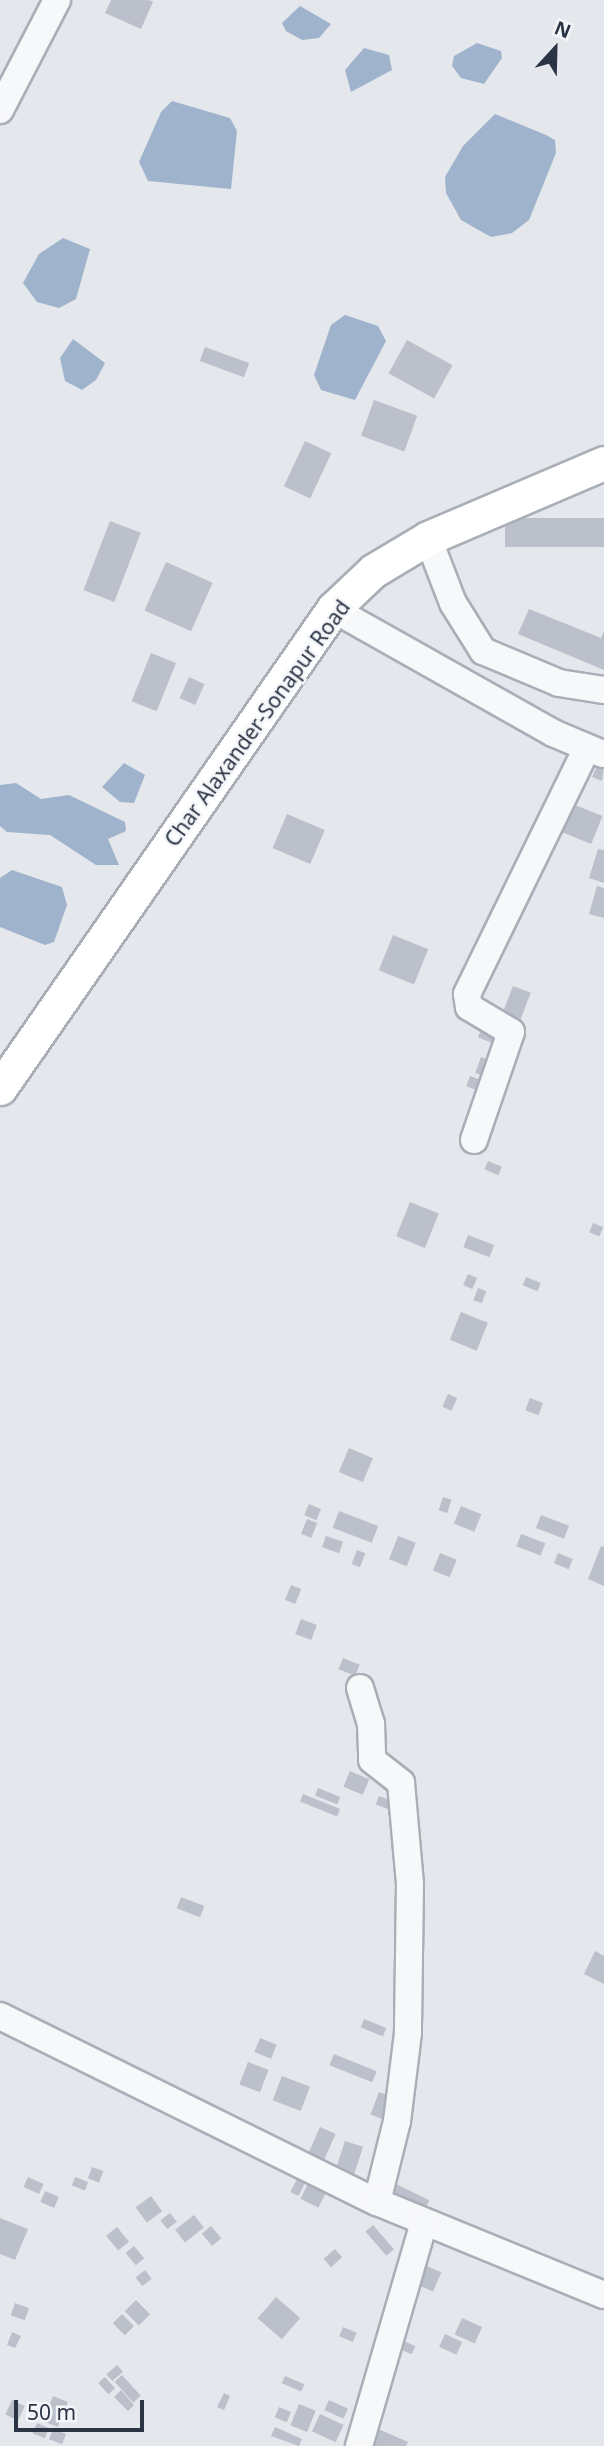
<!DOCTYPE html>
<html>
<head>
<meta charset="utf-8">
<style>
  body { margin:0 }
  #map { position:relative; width:604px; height:2446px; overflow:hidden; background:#e4e7ec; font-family:"Noto Sans",sans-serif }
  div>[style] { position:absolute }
  .water>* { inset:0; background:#9fb4cc }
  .building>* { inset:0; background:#bbc0ca; transform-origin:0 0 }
  .roads { filter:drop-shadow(2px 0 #a9aeb7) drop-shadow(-2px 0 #a9aeb7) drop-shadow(0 2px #a9aeb7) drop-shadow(0 -2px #a9aeb7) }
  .minor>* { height:26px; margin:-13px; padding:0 13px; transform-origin:13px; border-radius:13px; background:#f7f8fa }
  .major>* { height:33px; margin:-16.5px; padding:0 16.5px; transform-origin:16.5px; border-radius:16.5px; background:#fff }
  span { translate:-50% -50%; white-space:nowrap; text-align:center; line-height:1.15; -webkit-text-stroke:5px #f4f6f9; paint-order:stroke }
  .street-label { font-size:21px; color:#2b3445 }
  .north { position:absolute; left:520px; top:14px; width:70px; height:70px; -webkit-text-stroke:5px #f4f6f9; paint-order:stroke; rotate:22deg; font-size:19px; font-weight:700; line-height:28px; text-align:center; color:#2b3445 }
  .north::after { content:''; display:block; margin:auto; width:24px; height:32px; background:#2b3445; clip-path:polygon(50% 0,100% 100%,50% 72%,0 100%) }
  .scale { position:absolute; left:14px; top:2400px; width:130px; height:32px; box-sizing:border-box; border:4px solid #2b3445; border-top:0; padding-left:9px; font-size:21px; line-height:24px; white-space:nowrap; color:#2b3445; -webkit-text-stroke:5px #f4f6f9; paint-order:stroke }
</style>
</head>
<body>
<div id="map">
  <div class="water">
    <div style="clip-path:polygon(300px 6px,331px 24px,319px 38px,302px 40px,286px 31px,282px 23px)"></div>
    <div style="clip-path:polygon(477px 43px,501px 51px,502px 58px,484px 84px,461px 78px,452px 66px,454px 56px)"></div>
    <div style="clip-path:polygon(364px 48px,389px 55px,392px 70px,351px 92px,345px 70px)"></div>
    <div style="clip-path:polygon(172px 101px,230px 118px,237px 131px,231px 189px,148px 181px,139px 162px,161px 112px)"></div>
    <div style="clip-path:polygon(495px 114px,546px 135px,555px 140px,556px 153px,529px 220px,512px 233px,491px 237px,461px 220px,446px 193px,445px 177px,463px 146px)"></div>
    <div style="clip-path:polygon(63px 238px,90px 249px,76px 299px,59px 308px,37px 302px,23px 283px,39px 254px)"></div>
    <div style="clip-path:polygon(345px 315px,378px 326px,386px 341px,355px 400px,321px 390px,314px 375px,331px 325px)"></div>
    <div style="clip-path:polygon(73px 339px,105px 363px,96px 380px,82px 390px,65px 381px,60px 358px)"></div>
    <div style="clip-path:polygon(124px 763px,145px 775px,134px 803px,120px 802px,102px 787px)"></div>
    <div style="clip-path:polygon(16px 783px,41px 799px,69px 795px,125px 822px,126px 831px,108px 839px,119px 865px,96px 865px,50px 835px,7px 832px,0 826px,0 785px)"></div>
    <div style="clip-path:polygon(12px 870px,62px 887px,67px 905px,54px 942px,45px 945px,0 927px,0 878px)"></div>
  </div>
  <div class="building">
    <div style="clip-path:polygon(111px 0,149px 0,153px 2px,141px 29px,105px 13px)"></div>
    <div style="left:407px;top:340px;width:52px;height:38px;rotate:29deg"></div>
    <div style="left:205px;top:347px;width:47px;height:15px;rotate:20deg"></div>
    <div style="left:374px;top:400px;width:46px;height:38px;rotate:20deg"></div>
    <div style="left:305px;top:441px;width:29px;height:50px;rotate:25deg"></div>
    <div style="left:604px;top:518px;width:29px;height:99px;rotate:90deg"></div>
    <div style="left:110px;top:521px;width:33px;height:74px;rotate:21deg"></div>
    <div style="left:166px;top:562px;width:51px;height:53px;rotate:24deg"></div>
    <div style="clip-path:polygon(529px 609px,601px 638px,604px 631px,604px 670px,518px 634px)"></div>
    <div style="left:151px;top:653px;width:27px;height:52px;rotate:22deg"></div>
    <div style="left:189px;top:677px;width:17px;height:23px;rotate:24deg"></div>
    <div style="clip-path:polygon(599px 762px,604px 765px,602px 781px,592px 777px)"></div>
    <div style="left:570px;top:803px;width:35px;height:30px;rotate:22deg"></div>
    <div style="left:287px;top:814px;width:41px;height:37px;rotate:23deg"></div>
    <div style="clip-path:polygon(598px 849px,604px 850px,604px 883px,589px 878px)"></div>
    <div style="clip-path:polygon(597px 886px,604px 888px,604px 918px,589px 914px)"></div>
    <div style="left:393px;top:935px;width:38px;height:38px;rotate:22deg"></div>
    <div style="left:513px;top:986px;width:19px;height:30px;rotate:21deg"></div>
    <div style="left:482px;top:1027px;width:24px;height:11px;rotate:22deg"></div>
    <div style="left:481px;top:1057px;width:15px;height:17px;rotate:20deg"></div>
    <div style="left:470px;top:1076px;width:20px;height:11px;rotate:20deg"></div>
    <div style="left:488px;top:1161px;width:15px;height:9px;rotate:23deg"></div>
    <div style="left:410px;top:1202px;width:31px;height:37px;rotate:22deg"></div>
    <div style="left:593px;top:1223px;width:11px;height:10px;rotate:22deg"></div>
    <div style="left:468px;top:1235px;width:28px;height:13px;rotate:21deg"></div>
    <div style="left:468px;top:1274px;width:10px;height:12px;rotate:24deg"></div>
    <div style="left:526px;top:1277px;width:16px;height:9px;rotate:22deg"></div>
    <div style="left:478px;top:1288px;width:9px;height:13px;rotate:21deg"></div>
    <div style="left:461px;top:1312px;width:29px;height:30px;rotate:22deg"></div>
    <div style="left:448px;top:1394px;width:10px;height:14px;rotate:24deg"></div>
    <div style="left:530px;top:1398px;width:14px;height:13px;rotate:21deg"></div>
    <div style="left:349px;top:1448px;width:26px;height:26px;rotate:23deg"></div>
    <div style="left:443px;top:1497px;width:9px;height:14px;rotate:18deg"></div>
    <div style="left:309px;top:1504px;width:13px;height:12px;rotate:23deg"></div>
    <div style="left:461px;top:1506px;width:22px;height:19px;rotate:22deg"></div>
    <div style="left:339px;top:1511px;width:42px;height:18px;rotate:21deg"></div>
    <div style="left:541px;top:1515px;width:30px;height:14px;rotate:21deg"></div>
    <div style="left:307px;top:1519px;width:11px;height:16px;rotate:22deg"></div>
    <div style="left:521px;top:1534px;width:26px;height:13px;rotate:21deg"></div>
    <div style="left:326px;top:1536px;width:18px;height:12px;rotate:19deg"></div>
    <div style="left:398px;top:1536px;width:19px;height:25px;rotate:21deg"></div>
    <div style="clip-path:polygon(601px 1546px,604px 1547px,604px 1586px,588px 1579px)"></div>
    <div style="left:357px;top:1550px;width:9px;height:15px;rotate:21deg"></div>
    <div style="left:440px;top:1553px;width:18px;height:19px;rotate:22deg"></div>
    <div style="left:558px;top:1553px;width:16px;height:11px;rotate:22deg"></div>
    <div style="left:291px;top:1585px;width:11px;height:16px;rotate:22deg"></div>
    <div style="left:301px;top:1619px;width:17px;height:16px;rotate:21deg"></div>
    <div style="left:343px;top:1658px;width:18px;height:12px;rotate:22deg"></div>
    <div style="left:350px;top:1771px;width:21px;height:17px;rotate:23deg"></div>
    <div style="left:318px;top:1788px;width:24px;height:8px;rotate:22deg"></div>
    <div style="left:303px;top:1794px;width:40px;height:8px;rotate:22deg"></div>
    <div style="left:379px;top:1796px;width:14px;height:9px;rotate:21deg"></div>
    <div style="left:181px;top:1897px;width:25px;height:12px;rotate:21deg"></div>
    <div style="clip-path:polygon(595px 1951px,604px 1956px,604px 1984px,584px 1974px)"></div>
    <div style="left:364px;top:2019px;width:24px;height:9px;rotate:22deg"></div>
    <div style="left:260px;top:2038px;width:18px;height:15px;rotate:22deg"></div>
    <div style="left:334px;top:2054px;width:46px;height:12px;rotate:22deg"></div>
    <div style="left:248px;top:2062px;width:22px;height:24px;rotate:21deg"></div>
    <div style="left:282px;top:2076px;width:30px;height:26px;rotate:21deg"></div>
    <div style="left:379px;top:2092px;width:17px;height:24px;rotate:21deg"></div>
    <div style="left:320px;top:2127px;width:17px;height:32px;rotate:24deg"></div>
    <div style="left:345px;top:2141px;width:19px;height:29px;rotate:18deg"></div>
    <div style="left:92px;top:2167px;width:12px;height:12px;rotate:20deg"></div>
    <div style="left:299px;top:2175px;width:9px;height:19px;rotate:27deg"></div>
    <div style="left:28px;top:2177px;width:17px;height:11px;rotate:24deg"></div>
    <div style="left:75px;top:2177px;width:14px;height:9px;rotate:21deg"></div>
    <div style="left:310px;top:2180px;width:20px;height:21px;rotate:27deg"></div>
    <div style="left:396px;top:2184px;width:37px;height:13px;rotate:26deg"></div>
    <div style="left:45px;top:2191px;width:15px;height:12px;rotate:23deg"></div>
    <div style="left:151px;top:2196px;width:19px;height:19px;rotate:54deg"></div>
    <div style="left:170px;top:2213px;width:11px;height:12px;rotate:52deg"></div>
    <div style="left:194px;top:2215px;width:16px;height:24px;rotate:52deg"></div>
    <div style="clip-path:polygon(0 2218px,28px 2229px,15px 2260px,0 2254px)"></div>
    <div style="left:373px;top:2225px;width:32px;height:10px;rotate:49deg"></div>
    <div style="left:211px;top:2226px;width:16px;height:12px;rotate:50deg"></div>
    <div style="left:117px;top:2227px;width:19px;height:14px;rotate:51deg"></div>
    <div style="left:134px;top:2246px;width:16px;height:11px;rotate:50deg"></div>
    <div style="left:335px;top:2249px;width:11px;height:15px;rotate:49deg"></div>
    <div style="left:422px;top:2264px;width:21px;height:21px;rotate:23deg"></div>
    <div style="left:145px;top:2270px;width:11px;height:12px;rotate:52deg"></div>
    <div style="left:276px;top:2297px;width:32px;height:28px;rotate:41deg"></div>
    <div style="left:136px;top:2300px;width:20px;height:16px;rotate:45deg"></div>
    <div style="left:15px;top:2303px;width:15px;height:13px;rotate:20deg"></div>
    <div style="left:122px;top:2314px;width:17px;height:13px;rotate:45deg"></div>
    <div style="left:462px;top:2318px;width:22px;height:18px;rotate:24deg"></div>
    <div style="left:343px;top:2327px;width:15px;height:10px;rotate:23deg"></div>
    <div style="clip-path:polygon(12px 2332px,21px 2336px,15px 2348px,7px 2345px)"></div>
    <div style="left:445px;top:2334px;width:19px;height:14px;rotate:25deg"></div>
    <div style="left:397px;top:2338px;width:20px;height:9px;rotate:24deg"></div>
    <div style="left:117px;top:2365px;width:9px;height:14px;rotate:49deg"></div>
    <div style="left:122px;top:2375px;width:28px;height:10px;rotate:48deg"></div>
    <div style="left:285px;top:2376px;width:21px;height:8px;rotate:23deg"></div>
    <div style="left:105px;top:2377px;width:15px;height:9px;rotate:48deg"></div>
    <div style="clip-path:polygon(121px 2390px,134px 2405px,128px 2411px,114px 2397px)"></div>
    <div style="clip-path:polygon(224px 2393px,230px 2396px,224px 2410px,217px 2407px)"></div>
    <div style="left:53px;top:2396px;width:16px;height:27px;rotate:22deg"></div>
    <div style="left:12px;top:2400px;width:14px;height:16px;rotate:25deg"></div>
    <div style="left:329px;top:2400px;width:21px;height:11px;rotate:25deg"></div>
    <div style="left:299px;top:2404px;width:18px;height:23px;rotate:22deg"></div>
    <div style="left:279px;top:2407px;width:13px;height:11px;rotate:23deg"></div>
    <div style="left:320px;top:2414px;width:26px;height:19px;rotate:25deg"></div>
    <div style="left:37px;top:2423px;width:13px;height:11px;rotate:23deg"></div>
    <div style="clip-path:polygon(275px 2427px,302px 2439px,299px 2446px,271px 2436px)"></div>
    <div style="clip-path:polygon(376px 2428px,408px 2442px,406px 2446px,368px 2446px)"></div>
    <div style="left:53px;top:2429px;width:14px;height:11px;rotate:21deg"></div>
  </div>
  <div class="roads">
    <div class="minor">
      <div style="left:0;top:110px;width:124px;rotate:-62.6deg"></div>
      <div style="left:428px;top:538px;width:70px;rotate:69deg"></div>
      <div style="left:453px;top:603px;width:57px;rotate:58deg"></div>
      <div style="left:483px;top:651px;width:82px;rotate:22.8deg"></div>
      <div style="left:559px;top:683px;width:46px;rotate:8.8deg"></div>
      <div style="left:333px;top:609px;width:253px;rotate:29.4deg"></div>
      <div style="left:553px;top:733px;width:54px;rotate:22.8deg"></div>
      <div style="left:474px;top:1140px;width:114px;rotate:-71.1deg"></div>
      <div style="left:511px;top:1032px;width:49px;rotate:-149.2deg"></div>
      <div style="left:469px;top:1007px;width:13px;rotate:-99deg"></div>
      <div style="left:467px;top:994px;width:274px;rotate:-64deg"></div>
      <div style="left:360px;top:1688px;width:38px;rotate:73deg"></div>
      <div style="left:371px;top:1724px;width:36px;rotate:88deg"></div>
      <div style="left:372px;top:1760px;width:37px;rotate:38deg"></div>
      <div style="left:401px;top:1783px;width:101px;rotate:84.9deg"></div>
      <div style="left:410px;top:1884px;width:149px;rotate:90.8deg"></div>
      <div style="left:408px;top:2033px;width:89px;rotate:97.1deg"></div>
      <div style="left:397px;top:2121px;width:83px;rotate:103.9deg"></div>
      <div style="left:0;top:2016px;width:420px;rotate:26.3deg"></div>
      <div style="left:377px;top:2202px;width:245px;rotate:22.3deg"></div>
      <div style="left:359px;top:2446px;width:233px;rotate:-73.8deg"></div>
    </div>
    <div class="major">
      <div style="left:0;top:1088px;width:583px;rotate:-55.19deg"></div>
      <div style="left:333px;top:609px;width:55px;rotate:-43.5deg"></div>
      <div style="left:373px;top:571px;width:64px;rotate:-31deg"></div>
      <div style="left:428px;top:538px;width:191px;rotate:-23.1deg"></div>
    </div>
  </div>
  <div class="street-label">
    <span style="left:257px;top:723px;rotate:-54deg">Char Alaxander-Sonapur Road</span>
  </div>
  <div class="north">N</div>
  <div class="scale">50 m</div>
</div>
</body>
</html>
